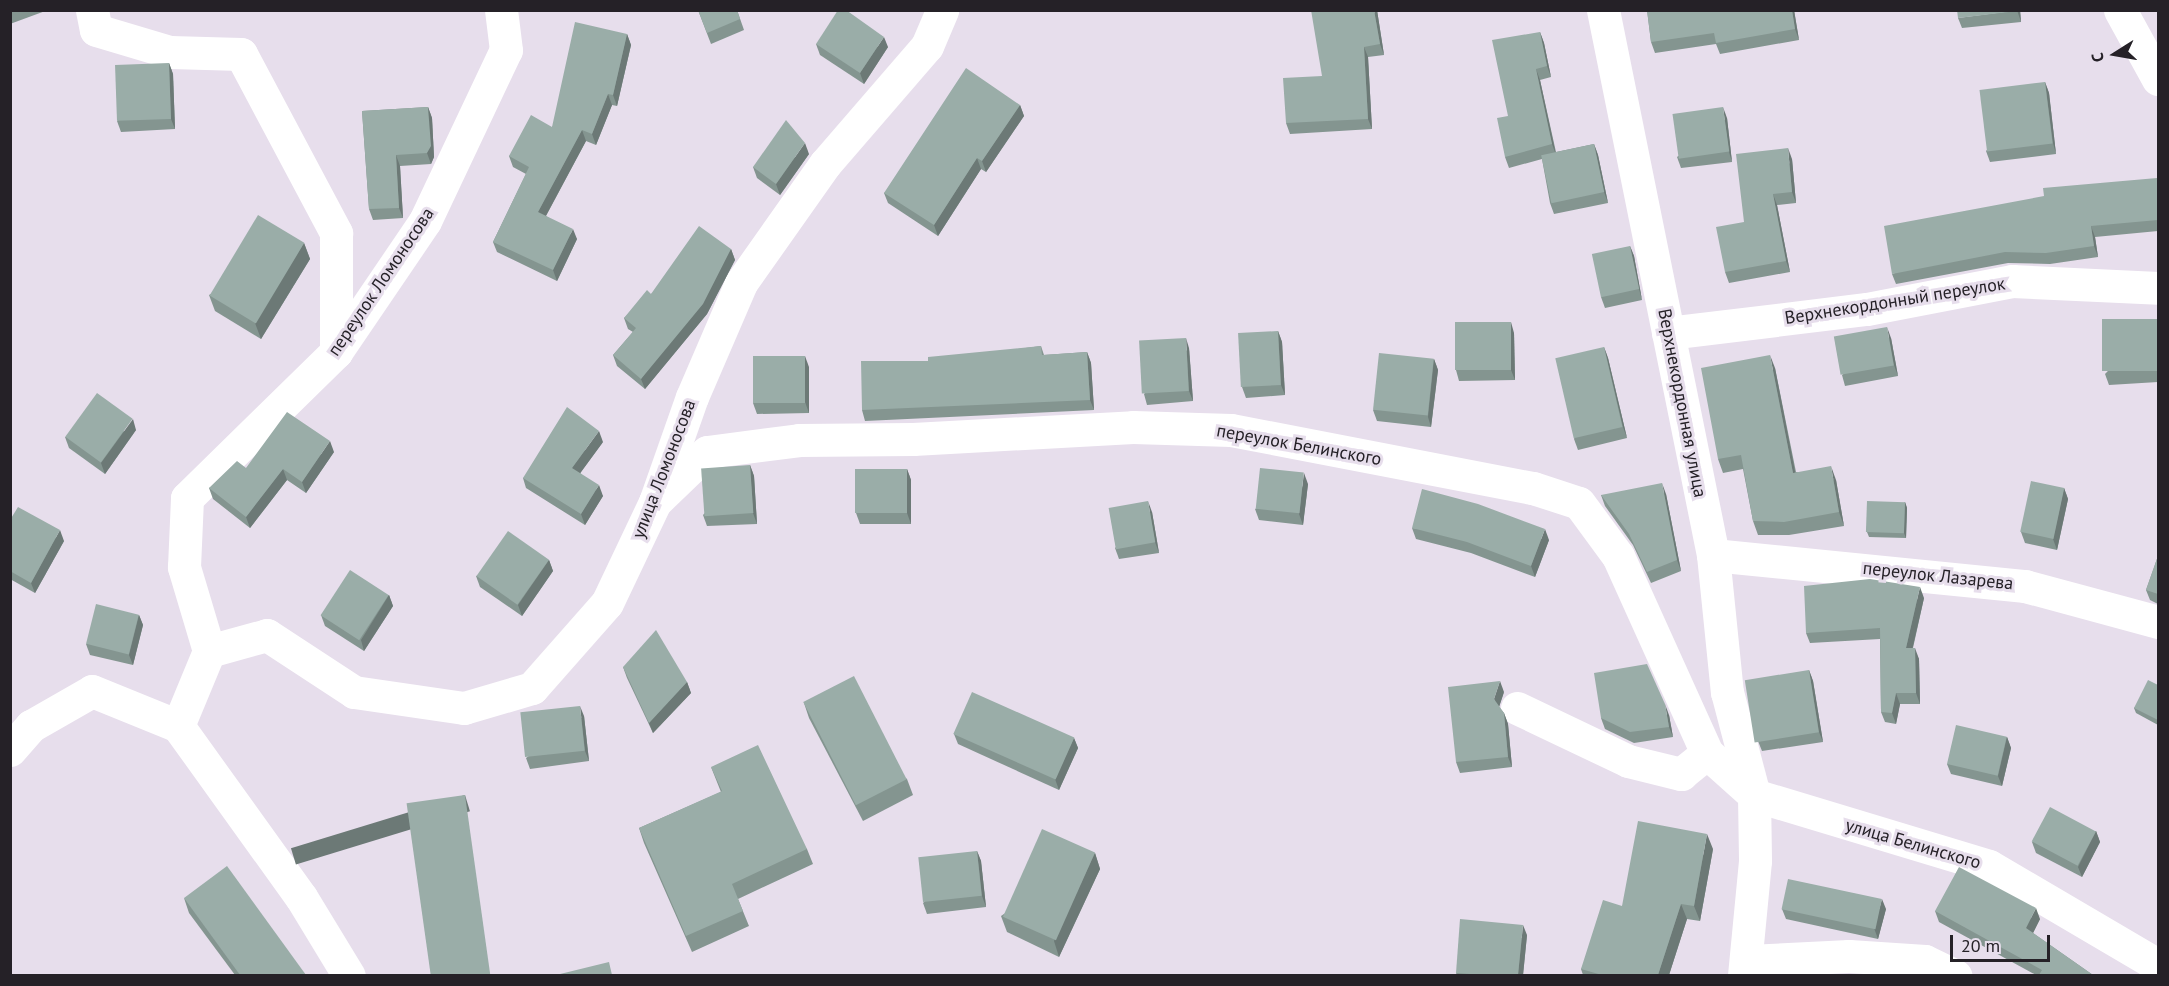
<!DOCTYPE html>
<html>
<head>
<meta charset="utf-8">
<style>
  body { margin:0 }
  #map { position:relative; width:2169px; height:986px; overflow:hidden; background:#e7deec; font-family:"PT Sans",sans-serif }
  div>[style] { position:absolute }
  .minor>* { height:33px; margin:-16.5px; padding:0 16.5px; transform-origin:16.5px; border-radius:16.5px; background:#fff }
  .wall>* { inset:0; background:#849590 }
  .shaded-wall>* { inset:0; background:#6c7976; transform-origin:0 0 }
  .building>* { inset:0; background:#9aada8; transform-origin:0 0 }
  span { translate:-50% -50%; white-space:nowrap; text-align:center; line-height:1.15; -webkit-text-stroke:6px #e7deec; paint-order:stroke }
  .street-label { font-size:18px; color:#252127 }
  .frame { position:absolute; inset:0; border:12px solid #252127; pointer-events:none }
  .north { position:absolute; left:2085px; top:24px; width:60px; height:60px; -webkit-text-stroke:4px #e7deec; paint-order:stroke; rotate:259deg; font-size:16px; font-weight:700; line-height:24px; text-align:center; color:#252127 }
  .north::after { content:''; display:block; margin:auto; width:21px; height:27px; background:#252127; clip-path:polygon(50% 0,100% 100%,50% 72%,0 100%) }
  .scale { position:absolute; left:1950px; top:935px; width:100px; height:27px; box-sizing:border-box; border:3px solid #252127; border-top:0; padding-left:8px; font-size:18px; line-height:21px; white-space:nowrap; color:#252127; -webkit-text-stroke:4px #e7deec; paint-order:stroke }
</style>
</head>
<body>
<div id="map">
  <div class="minor">
    <div style="left:92px;top:10px;width:20px;rotate:79deg"></div>
    <div style="left:96px;top:30px;width:77px;rotate:16.6deg"></div>
    <div style="left:170px;top:52px;width:71px;rotate:1.6deg"></div>
    <div style="left:241px;top:54px;width:203px;rotate:62deg"></div>
    <div style="left:336px;top:233px;width:119px;rotate:90deg"></div>
    <div style="left:1603px;top:10px;width:556px;rotate:78.59deg"></div>
    <div style="left:1713px;top:555px;width:138px;rotate:84.2deg"></div>
    <div style="left:1727px;top:692px;width:106px;rotate:75.3deg"></div>
    <div style="left:1754px;top:795px;width:66px;rotate:89.1deg"></div>
    <div style="left:1755px;top:861px;width:116px;rotate:95.5deg"></div>
    <div style="left:2120px;top:10px;width:79px;rotate:61.2deg"></div>
    <div style="left:1668px;top:333px;width:200px;rotate:-6.9deg"></div>
    <div style="left:1867px;top:309px;width:148px;rotate:-10.9deg"></div>
    <div style="left:2012px;top:281px;width:146px;rotate:2.7deg"></div>
    <div style="left:655px;top:502px;width:72px;rotate:-43.9deg"></div>
    <div style="left:707px;top:452px;width:93px;rotate:-7.4deg"></div>
    <div style="left:799px;top:440px;width:114px;rotate:-0.5deg"></div>
    <div style="left:913px;top:439px;width:220px;rotate:-3.1deg"></div>
    <div style="left:1133px;top:427px;width:98px;rotate:1.8deg"></div>
    <div style="left:1231px;top:430px;width:308px;rotate:10.9deg"></div>
    <div style="left:1533px;top:488px;width:48px;rotate:18.1deg"></div>
    <div style="left:1579px;top:503px;width:66px;rotate:53.7deg"></div>
    <div style="left:1618px;top:556px;width:216px;rotate:65.7deg"></div>
    <div style="left:1707px;top:753px;width:63px;rotate:41.8deg"></div>
    <div style="left:1754px;top:795px;width:245px;rotate:16.8deg"></div>
    <div style="left:1989px;top:866px;width:196px;rotate:30.4deg"></div>
    <div style="left:1713px;top:555px;width:314px;rotate:5.7deg"></div>
    <div style="left:2025px;top:586px;width:138px;rotate:15.1deg"></div>
    <div style="left:209px;top:651px;width:88px;rotate:-106.6deg"></div>
    <div style="left:184px;top:567px;width:69px;rotate:-87.5deg"></div>
    <div style="left:187px;top:498px;width:209px;rotate:-44.4deg"></div>
    <div style="left:336px;top:352px;width:158px;rotate:-55.8deg"></div>
    <div style="left:425px;top:221px;width:189px;rotate:-64.7deg"></div>
    <div style="left:506px;top:50px;width:40px;rotate:-97.1deg"></div>
    <div style="left:1517px;top:708px;width:123px;rotate:25.5deg"></div>
    <div style="left:1628px;top:761px;width:55px;rotate:13.8deg"></div>
    <div style="left:1681px;top:774px;width:33px;rotate:-39deg"></div>
    <div style="left:178px;top:726px;width:81px;rotate:-67.5deg"></div>
    <div style="left:209px;top:651px;width:60px;rotate:-15.4deg"></div>
    <div style="left:267px;top:635px;width:104px;rotate:33.2deg"></div>
    <div style="left:354px;top:692px;width:111px;rotate:8.3deg"></div>
    <div style="left:464px;top:708px;width:71px;rotate:-16.4deg"></div>
    <div style="left:532px;top:688px;width:113px;rotate:-48.6deg"></div>
    <div style="left:607px;top:603px;width:112px;rotate:-64.6deg"></div>
    <div style="left:655px;top:502px;width:111px;rotate:-70.6deg"></div>
    <div style="left:692px;top:397px;width:124px;rotate:-66.7deg"></div>
    <div style="left:741px;top:283px;width:146px;rotate:-54.8deg"></div>
    <div style="left:825px;top:164px;width:156px;rotate:-49.2deg"></div>
    <div style="left:927px;top:46px;width:39px;rotate:-67deg"></div>
    <div style="left:10px;top:750px;width:32px;rotate:-49deg"></div>
    <div style="left:31px;top:726px;width:70px;rotate:-29.8deg"></div>
    <div style="left:92px;top:691px;width:93px;rotate:22.1deg"></div>
    <div style="left:178px;top:726px;width:211px;rotate:54.3deg"></div>
    <div style="left:301px;top:897px;width:92px;rotate:58.7deg"></div>
    <div style="left:1748px;top:961px;width:101px;rotate:-2.8deg"></div>
    <div style="left:1849px;top:956px;width:76px;rotate:3.8deg"></div>
    <div style="left:1925px;top:961px;width:34px;rotate:26deg"></div>
  </div>
  <div class="wall">
    <div style="clip-path:polygon(10px 10px,48px 10px,10px 24px)"></div>
    <div style="clip-path:polygon(698px 10px,737px 10px,744px 30px,711px 44px)"></div>
    <div style="clip-path:polygon(1377px 10px,1384px 55px,1368px 57px,1372px 129px,1290px 134px,1286px 123px,1322px 76px)"></div>
    <div style="clip-path:polygon(1647px 10px,1794px 10px,1799px 40px,1720px 54px,1716px 44px,1655px 53px,1651px 42px)"></div>
    <div style="clip-path:polygon(2020px 10px,2021px 22px,1962px 28px,1958px 18px)"></div>
    <div style="clip-path:polygon(1540px 32px,1544px 43px,1551px 77px,1540px 80px,1556px 152px,1594px 144px,1598px 155px,1608px 203px,1554px 214px,1550px 203px,1542px 159px,1509px 168px,1505px 157px,1508px 116px)"></div>
    <div style="clip-path:polygon(627px 34px,631px 45px,617px 106px,612px 105px,596px 145px,586px 141px,546px 216px,577px 239px,557px 281px,497px 252px,493px 242px,526px 174px,513px 167px,509px 156px,552px 127px)"></div>
    <div style="clip-path:polygon(816px 44px,888px 47px,864px 84px,820px 55px)"></div>
    <div style="clip-path:polygon(169px 63px,173px 74px,175px 129px,121px 132px,117px 121px)"></div>
    <div style="clip-path:polygon(2045px 82px,2049px 93px,2056px 154px,1990px 162px,1986px 151px)"></div>
    <div style="clip-path:polygon(1020px 105px,1024px 116px,986px 172px,981px 169px,938px 236px,888px 203px,884px 193px)"></div>
    <div style="clip-path:polygon(428px 107px,432px 118px,434px 157px,431px 164px,400px 166px,403px 218px,373px 220px,369px 209px,362px 111px)"></div>
    <div style="clip-path:polygon(1727px 118px,1732px 162px,1681px 168px,1677px 157px)"></div>
    <div style="clip-path:polygon(809px 154px,780px 195px,757px 178px,753px 167px)"></div>
    <div style="clip-path:polygon(1792px 159px,1796px 203px,1777px 205px,1790px 272px,1729px 283px,1725px 272px)"></div>
    <div style="clip-path:polygon(2158px 181px,2158px 231px,2095px 237px,2098px 257px,2050px 264px,2008px 263px,1896px 284px,1892px 274px)"></div>
    <div style="clip-path:polygon(304px 243px,310px 259px,261px 339px,215px 311px,209px 295px)"></div>
    <div style="clip-path:polygon(1630px 246px,1634px 256px,1642px 300px,1605px 308px,1601px 297px)"></div>
    <div style="clip-path:polygon(731px 249px,735px 260px,707px 314px,645px 389px,617px 366px,613px 355px,633px 332px,628px 329px,624px 318px,651px 294px)"></div>
    <div style="clip-path:polygon(2158px 319px,2158px 382px,2109px 385px,2105px 374px)"></div>
    <div style="clip-path:polygon(1278px 331px,1282px 342px,1285px 395px,1246px 398px,1242px 387px)"></div>
    <div style="clip-path:polygon(1514px 333px,1515px 380px,1459px 381px,1456px 370px)"></div>
    <div style="clip-path:polygon(1891px 338px,1898px 376px,1845px 386px,1842px 375px)"></div>
    <div style="clip-path:polygon(1041px 346px,1044px 355px,1087px 352px,1091px 363px,1094px 410px,865px 421px,862px 410px,928px 361px)"></div>
    <div style="clip-path:polygon(1604px 347px,1608px 358px,1627px 438px,1578px 450px,1574px 439px)"></div>
    <div style="clip-path:polygon(1189px 348px,1193px 401px,1147px 405px,1144px 394px)"></div>
    <div style="clip-path:polygon(1434px 359px,1438px 370px,1431px 427px,1377px 421px,1373px 410px)"></div>
    <div style="clip-path:polygon(809px 367px,809px 413px,757px 414px,753px 403px)"></div>
    <div style="clip-path:polygon(1775px 368px,1796px 472px,1836px 480px,1844px 526px,1789px 535px,1758px 535px,1753px 521px,1743px 469px,1723px 473px,1718px 459px)"></div>
    <div style="clip-path:polygon(136px 430px,105px 474px,69px 448px,65px 437px)"></div>
    <div style="clip-path:polygon(603px 442px,580px 473px,603px 496px,585px 525px,526px 488px,523px 478px)"></div>
    <div style="clip-path:polygon(334px 452px,306px 493px,287px 480px,250px 528px,213px 499px,209px 488px,246px 468px)"></div>
    <div style="clip-path:polygon(750px 465px,754px 476px,757px 524px,707px 526px,703px 515px)"></div>
    <div style="clip-path:polygon(907px 469px,911px 480px,911px 524px,860px 524px,856px 513px)"></div>
    <div style="clip-path:polygon(1308px 484px,1303px 525px,1259px 520px,1255px 509px)"></div>
    <div style="clip-path:polygon(2064px 488px,2068px 499px,2057px 550px,2025px 543px,2021px 532px)"></div>
    <div style="clip-path:polygon(1666px 494px,1681px 571px,1651px 583px,1633px 545px,1605px 506px,1601px 495px)"></div>
    <div style="clip-path:polygon(1905px 502px,1907px 508px,1906px 538px,1869px 537px,1867px 532px)"></div>
    <div style="clip-path:polygon(1152px 512px,1159px 553px,1119px 559px,1115px 548px)"></div>
    <div style="clip-path:polygon(10px 520px,64px 541px,35px 593px,10px 579px)"></div>
    <div style="clip-path:polygon(1412px 528px,1549px 540px,1535px 577px,1471px 553px,1416px 539px)"></div>
    <div style="clip-path:polygon(2158px 556px,2158px 604px,2150px 600px,2146px 590px)"></div>
    <div style="clip-path:polygon(549px 560px,553px 571px,522px 616px,480px 587px,476px 576px)"></div>
    <div style="clip-path:polygon(389px 595px,393px 606px,364px 651px,325px 626px,321px 615px)"></div>
    <div style="clip-path:polygon(1924px 598px,1913px 648px,1919px 659px,1920px 704px,1900px 704px,1896px 724px,1885px 722px,1881px 712px,1880px 639px,1810px 643px,1806px 633px)"></div>
    <div style="clip-path:polygon(139px 615px,143px 625px,133px 665px,90px 655px,86px 644px)"></div>
    <div style="clip-path:polygon(623px 667px,687px 682px,691px 693px,653px 733px,627px 678px)"></div>
    <div style="clip-path:polygon(1809px 670px,1813px 681px,1823px 742px,1762px 751px,1758px 741px)"></div>
    <div style="clip-path:polygon(2158px 685px,2158px 725px,2136px 713px,2134px 708px)"></div>
    <div style="clip-path:polygon(1504px 692px,1499px 707px,1504px 713px,1508px 724px,1512px 767px,1460px 773px,1456px 762px)"></div>
    <div style="clip-path:polygon(804px 703px,907px 779px,913px 795px,863px 821px,809px 718px)"></div>
    <div style="clip-path:polygon(1669px 715px,1673px 737px,1634px 743px,1605px 729px,1601px 718px)"></div>
    <div style="clip-path:polygon(584px 716px,589px 761px,530px 769px,526px 758px)"></div>
    <div style="clip-path:polygon(954px 734px,1074px 738px,1078px 748px,1059px 790px,958px 744px)"></div>
    <div style="clip-path:polygon(2007px 737px,2011px 748px,2002px 786px,1951px 774px,1947px 764px)"></div>
    <div style="clip-path:polygon(711px 767px,807px 849px,813px 864px,738px 899px,749px 926px,692px 952px,644px 843px,639px 828px,721px 792px)"></div>
    <div style="clip-path:polygon(2096px 831px,2100px 842px,2082px 877px,2036px 853px,2032px 842px)"></div>
    <div style="clip-path:polygon(1713px 849px,1700px 921px,1687px 919px,1669px 975px,1583px 975px,1581px 969px,1622px 906px)"></div>
    <div style="clip-path:polygon(977px 851px,981px 861px,986px 907px,927px 914px,923px 903px)"></div>
    <div style="clip-path:polygon(1095px 853px,1100px 869px,1059px 957px,1007px 932px,1001px 916px)"></div>
    <div style="clip-path:polygon(184px 898px,306px 975px,235px 975px,189px 913px)"></div>
    <div style="clip-path:polygon(1782px 909px,1886px 909px,1878px 939px,1786px 919px)"></div>
    <div style="clip-path:polygon(1935px 911px,2040px 919px,2033px 933px,2093px 975px,2036px 975px,1939px 922px)"></div>
    <div style="clip-path:polygon(1527px 935px,1523px 975px,1457px 975px,1456px 973px)"></div>
  </div>
  <div class="shaded-wall">
    <div style="clip-path:polygon(1374px 10px,1377px 10px,1384px 55px,1380px 44px)"></div>
    <div style="clip-path:polygon(1792px 10px,1794px 10px,1799px 40px,1795px 29px)"></div>
    <div style="clip-path:polygon(2017px 10px,2020px 10px,2021px 22px)"></div>
    <div style="clip-path:polygon(1540px 32px,1544px 43px,1551px 77px,1547px 66px)"></div>
    <div style="clip-path:polygon(627px 34px,631px 45px,617px 106px,613px 95px)"></div>
    <div style="clip-path:polygon(884px 37px,888px 47px,864px 84px,860px 73px)"></div>
    <div style="clip-path:polygon(1364px 47px,1368px 57px,1372px 129px,1368px 119px)"></div>
    <div style="clip-path:polygon(169px 63px,173px 74px,175px 129px,171px 119px)"></div>
    <div style="clip-path:polygon(1536px 69px,1540px 80px,1556px 155px,1552px 144px)"></div>
    <div style="clip-path:polygon(2045px 82px,2049px 93px,2056px 154px,2053px 143px)"></div>
    <div style="clip-path:polygon(608px 94px,612px 105px,596px 145px,592px 134px)"></div>
    <div style="clip-path:polygon(1020px 105px,1024px 116px,986px 172px,982px 161px)"></div>
    <div style="clip-path:polygon(428px 107px,432px 118px,434px 157px,431px 164px,427px 153px)"></div>
    <div style="clip-path:polygon(1723px 107px,1727px 118px,1732px 162px,1729px 152px)"></div>
    <div style="clip-path:polygon(582px 130px,586px 141px,542px 223px,538px 212px)"></div>
    <div style="clip-path:polygon(805px 143px,809px 154px,780px 195px,776px 184px)"></div>
    <div style="clip-path:polygon(1594px 144px,1598px 155px,1608px 203px,1604px 192px)"></div>
    <div style="clip-path:polygon(1788px 148px,1792px 159px,1796px 203px,1792px 192px)"></div>
    <div style="clip-path:polygon(396px 155px,400px 166px,403px 218px,399px 208px)"></div>
    <div style="clip-path:polygon(977px 158px,981px 169px,938px 236px,934px 225px)"></div>
    <div style="clip-path:polygon(1773px 194px,1777px 205px,1790px 272px,1786px 261px)"></div>
    <div style="clip-path:polygon(2091px 226px,2095px 237px,2098px 257px,2094px 246px)"></div>
    <div style="clip-path:polygon(573px 229px,577px 239px,557px 281px,553px 270px)"></div>
    <div style="clip-path:polygon(304px 243px,310px 259px,261px 339px,255px 323px)"></div>
    <div style="clip-path:polygon(1630px 246px,1634px 256px,1642px 300px,1639px 289px)"></div>
    <div style="clip-path:polygon(731px 249px,735px 260px,707px 314px,645px 389px,641px 379px)"></div>
    <div style="clip-path:polygon(1511px 322px,1514px 333px,1515px 380px,1511px 370px)"></div>
    <div style="clip-path:polygon(1887px 327px,1891px 338px,1898px 376px,1894px 365px)"></div>
    <div style="clip-path:polygon(1278px 331px,1282px 342px,1285px 395px,1281px 385px)"></div>
    <div style="clip-path:polygon(1186px 338px,1189px 348px,1193px 401px,1189px 391px)"></div>
    <div style="clip-path:polygon(1604px 347px,1608px 358px,1627px 438px,1623px 427px)"></div>
    <div style="clip-path:polygon(1087px 352px,1091px 363px,1094px 410px,1090px 400px)"></div>
    <div style="clip-path:polygon(1770px 355px,1775px 368px,1798px 487px,1793px 473px)"></div>
    <div style="clip-path:polygon(805px 356px,809px 367px,809px 413px,805px 402px)"></div>
    <div style="clip-path:polygon(1434px 359px,1438px 370px,1431px 427px,1428px 417px)"></div>
    <div style="clip-path:polygon(133px 419px,136px 430px,105px 474px,101px 463px)"></div>
    <div style="clip-path:polygon(599px 431px,603px 442px,576px 479px,572px 468px)"></div>
    <div style="clip-path:polygon(330px 441px,334px 452px,306px 493px,302px 482px)"></div>
    <div style="clip-path:polygon(750px 465px,754px 476px,757px 524px,753px 513px)"></div>
    <div style="clip-path:polygon(1831px 466px,1836px 480px,1844px 526px,1839px 512px)"></div>
    <div style="clip-path:polygon(283px 469px,287px 480px,250px 528px,246px 517px)"></div>
    <div style="clip-path:polygon(907px 469px,911px 480px,911px 524px,907px 513px)"></div>
    <div style="clip-path:polygon(1304px 473px,1308px 484px,1303px 525px,1299px 514px)"></div>
    <div style="clip-path:polygon(1662px 483px,1666px 494px,1681px 571px,1677px 560px)"></div>
    <div style="clip-path:polygon(599px 485px,603px 496px,585px 525px,581px 514px)"></div>
    <div style="clip-path:polygon(2064px 488px,2068px 499px,2057px 550px,2053px 539px)"></div>
    <div style="clip-path:polygon(1148px 501px,1152px 512px,1159px 553px,1155px 542px)"></div>
    <div style="clip-path:polygon(1905px 502px,1907px 508px,1906px 538px,1904px 533px)"></div>
    <div style="clip-path:polygon(1545px 529px,1549px 540px,1535px 577px,1531px 566px)"></div>
    <div style="clip-path:polygon(60px 530px,64px 541px,35px 593px,31px 583px)"></div>
    <div style="clip-path:polygon(549px 560px,553px 571px,522px 616px,518px 605px)"></div>
    <div style="clip-path:polygon(1920px 587px,1924px 598px,1910px 659px,1906px 648px)"></div>
    <div style="clip-path:polygon(389px 595px,393px 606px,364px 651px,361px 640px)"></div>
    <div style="clip-path:polygon(139px 615px,143px 625px,133px 665px,129px 655px)"></div>
    <div style="clip-path:polygon(1915px 648px,1919px 659px,1920px 704px,1916px 693px)"></div>
    <div style="clip-path:polygon(1809px 670px,1813px 681px,1823px 742px,1819px 732px)"></div>
    <div style="clip-path:polygon(1500px 681px,1504px 692px,1498px 710px,1494px 699px)"></div>
    <div style="clip-path:polygon(687px 682px,691px 693px,653px 733px,649px 723px)"></div>
    <div style="clip-path:polygon(1896px 693px,1900px 704px,1896px 724px,1892px 713px)"></div>
    <div style="clip-path:polygon(1665px 704px,1669px 715px,1673px 737px,1669px 727px)"></div>
    <div style="clip-path:polygon(580px 706px,584px 716px,589px 761px,585px 751px)"></div>
    <div style="clip-path:polygon(1504px 713px,1508px 724px,1512px 767px,1508px 757px)"></div>
    <div style="clip-path:polygon(2007px 737px,2011px 748px,2002px 786px,1998px 776px)"></div>
    <div style="clip-path:polygon(1074px 738px,1078px 748px,1059px 790px,1055px 779px)"></div>
    <div style="left:465px;top:795px;width:17px;height:182px;rotate:73deg"></div>
    <div style="clip-path:polygon(2096px 831px,2100px 842px,2082px 877px,2078px 867px)"></div>
    <div style="clip-path:polygon(1707px 834px,1713px 849px,1700px 921px,1694px 906px)"></div>
    <div style="clip-path:polygon(977px 851px,981px 861px,986px 907px,982px 896px)"></div>
    <div style="clip-path:polygon(1095px 853px,1100px 869px,1059px 957px,1054px 941px)"></div>
    <div style="clip-path:polygon(1882px 899px,1886px 909px,1878px 939px,1874px 928px)"></div>
    <div style="clip-path:polygon(1681px 904px,1687px 919px,1669px 975px,1658px 975px)"></div>
    <div style="clip-path:polygon(2036px 908px,2040px 919px,2030px 939px,2026px 928px)"></div>
    <div style="clip-path:polygon(1523px 925px,1527px 935px,1523px 975px,1518px 975px)"></div>
  </div>
  <div class="building">
    <div style="clip-path:polygon(698px 10px,737px 10px,740px 19px,707px 33px)"></div>
    <div style="clip-path:polygon(838px 10px,846px 10px,884px 37px,860px 73px,816px 44px)"></div>
    <div style="clip-path:polygon(1311px 10px,1374px 10px,1380px 44px,1364px 47px,1368px 119px,1286px 123px,1283px 78px,1322px 76px)"></div>
    <div style="clip-path:polygon(1647px 10px,1792px 10px,1795px 29px,1716px 43px,1714px 33px,1651px 42px)"></div>
    <div style="clip-path:polygon(1957px 10px,2017px 10px,2017px 11px,1958px 18px)"></div>
    <div style="clip-path:polygon(575px 22px,627px 34px,613px 95px,608px 94px,592px 134px,582px 130px,538px 212px,573px 229px,553px 270px,493px 242px,529px 167px,509px 156px,531px 115px,552px 127px)"></div>
    <div style="clip-path:polygon(1540px 32px,1547px 66px,1536px 69px,1552px 144px,1505px 157px,1497px 118px,1508px 116px,1492px 40px)"></div>
    <div style="left:169px;top:63px;width:56px;height:54px;rotate:88deg"></div>
    <div style="clip-path:polygon(966px 68px,1020px 105px,982px 161px,977px 158px,934px 225px,884px 193px)"></div>
    <div style="left:2045px;top:82px;width:62px;height:66px;rotate:83deg"></div>
    <div style="clip-path:polygon(428px 107px,431px 146px,427px 153px,396px 155px,399px 208px,369px 209px,362px 111px)"></div>
    <div style="left:1723px;top:107px;width:45px;height:51px;rotate:82deg"></div>
    <div style="clip-path:polygon(786px 120px,805px 143px,776px 184px,753px 167px)"></div>
    <div style="left:1594px;top:144px;width:49px;height:54px;rotate:78deg"></div>
    <div style="clip-path:polygon(1788px 148px,1792px 192px,1773px 194px,1786px 261px,1725px 272px,1716px 227px,1744px 222px,1736px 154px)"></div>
    <div style="clip-path:polygon(2157px 178px,2158px 190px,2158px 220px,2091px 226px,2094px 246px,2046px 253px,2005px 252px,1892px 274px,1884px 226px,2044px 196px,2043px 188px)"></div>
    <div style="left:258px;top:215px;width:54px;height:94px;rotate:31deg"></div>
    <div style="clip-path:polygon(699px 226px,731px 249px,703px 304px,641px 379px,613px 355px,636px 328px,624px 318px,647px 290px,651px 294px)"></div>
    <div style="left:1630px;top:246px;width:44px;height:39px;rotate:78deg"></div>
    <div style="left:2158px;top:319px;width:52px;height:56px;rotate:90deg"></div>
    <div style="left:1455px;top:322px;width:56px;height:48px"></div>
    <div style="left:1887px;top:327px;width:39px;height:54px;rotate:80deg"></div>
    <div style="left:1278px;top:331px;width:54px;height:40px;rotate:87deg"></div>
    <div style="left:1186px;top:338px;width:53px;height:47px;rotate:87deg"></div>
    <div style="clip-path:polygon(1041px 346px,1042px 355px,1087px 352px,1090px 400px,862px 410px,861px 361px,928px 361px,928px 357px)"></div>
    <div style="left:1604px;top:347px;width:82px;height:50px;rotate:77deg"></div>
    <div style="left:1379px;top:353px;width:55px;height:57px;rotate:6deg"></div>
    <div style="clip-path:polygon(1770px 355px,1793px 473px,1831px 466px,1839px 512px,1784px 522px,1753px 521px,1741px 455px,1718px 459px,1701px 368px)"></div>
    <div style="left:753px;top:356px;width:52px;height:47px"></div>
    <div style="left:97px;top:393px;width:44px;height:54px;rotate:36deg"></div>
    <div style="clip-path:polygon(567px 407px,599px 431px,572px 468px,599px 485px,581px 514px,523px 478px)"></div>
    <div style="clip-path:polygon(287px 412px,330px 441px,302px 482px,283px 469px,246px 517px,209px 488px,237px 461px,246px 468px)"></div>
    <div style="left:750px;top:465px;width:48px;height:49px;rotate:86deg"></div>
    <div style="left:1260px;top:468px;width:44px;height:41px;rotate:6deg"></div>
    <div style="left:907px;top:469px;width:44px;height:52px;rotate:90deg"></div>
    <div style="left:2031px;top:481px;width:34px;height:52px;rotate:12deg"></div>
    <div style="clip-path:polygon(1662px 483px,1677px 560px,1647px 572px,1629px 534px,1601px 495px)"></div>
    <div style="clip-path:polygon(1422px 489px,1478px 504px,1545px 529px,1531px 566px,1467px 542px,1412px 528px)"></div>
    <div style="left:1148px;top:501px;width:42px;height:40px;rotate:80deg"></div>
    <div style="left:1867px;top:501px;width:38px;height:31px;rotate:2deg"></div>
    <div style="clip-path:polygon(18px 507px,60px 530px,31px 583px,10px 571px,10px 520px)"></div>
    <div style="left:508px;top:531px;width:50px;height:55px;rotate:35deg"></div>
    <div style="clip-path:polygon(2158px 556px,2158px 594px,2146px 590px)"></div>
    <div style="left:350px;top:570px;width:46px;height:54px;rotate:33deg"></div>
    <div style="clip-path:polygon(1870px 579px,1920px 587px,1906px 648px,1915px 648px,1916px 693px,1896px 693px,1892px 713px,1881px 712px,1880px 628px,1806px 633px,1804px 586px)"></div>
    <div style="left:96px;top:604px;width:44px;height:41px;rotate:14deg"></div>
    <div style="clip-path:polygon(656px 630px,687px 682px,649px 723px,623px 667px)"></div>
    <div style="clip-path:polygon(1647px 664px,1665px 704px,1669px 727px,1630px 732px,1601px 718px,1594px 673px)"></div>
    <div style="left:1809px;top:670px;width:63px;height:65px;rotate:81deg"></div>
    <div style="left:854px;top:676px;width:116px;height:57px;rotate:63deg"></div>
    <div style="clip-path:polygon(2148px 680px,2158px 685px,2158px 720px,2134px 708px)"></div>
    <div style="clip-path:polygon(1500px 681px,1494px 699px,1504px 713px,1508px 757px,1456px 762px,1448px 687px)"></div>
    <div style="left:972px;top:692px;width:112px;height:46px;rotate:24deg"></div>
    <div style="left:580px;top:706px;width:45px;height:60px;rotate:84deg"></div>
    <div style="left:1956px;top:725px;width:52px;height:40px;rotate:13deg"></div>
    <div style="clip-path:polygon(758px 745px,807px 849px,732px 884px,743px 911px,686px 936px,639px 828px,722px 791px,711px 767px)"></div>
    <div style="left:465px;top:795px;width:182px;height:59px;rotate:82deg"></div>
    <div style="left:2050px;top:807px;width:52px;height:39px;rotate:28deg"></div>
    <div style="clip-path:polygon(1638px 821px,1707px 834px,1694px 906px,1681px 904px,1658px 975px,1602px 975px,1581px 969px,1603px 900px,1622px 906px)"></div>
    <div style="left:1042px;top:829px;width:58px;height:96px;rotate:24deg"></div>
    <div style="left:977px;top:851px;width:45px;height:59px;rotate:84deg"></div>
    <div style="clip-path:polygon(227px 866px,306px 975px,240px 975px,184px 898px)"></div>
    <div style="clip-path:polygon(1959px 867px,2036px 908px,2026px 928px,2093px 975px,2039px 975px,2042px 970px,1935px 911px)"></div>
    <div style="left:1788px;top:879px;width:96px;height:31px;rotate:12deg"></div>
    <div style="clip-path:polygon(1460px 919px,1523px 925px,1518px 975px,1484px 975px,1456px 973px)"></div>
    <div style="clip-path:polygon(609px 962px,612px 975px,556px 975px)"></div>
  </div>
  <div class="street-label">
    <span style="left:381px;top:282px;rotate:-56deg">переулок Ломоносова</span>
    <span style="left:1895px;top:301px;rotate:-9deg">Верхнекордонный переулок</span>
    <span style="left:1682px;top:403px;rotate:79deg">Верхнекордонная улица</span>
    <span style="left:1299px;top:445px;rotate:10deg">переулок Белинского</span>
    <span style="left:664px;top:469px;rotate:-69deg">улица Ломоносова</span>
    <span style="left:1938px;top:576px;rotate:6deg">переулок Лазарева</span>
    <span style="left:1913px;top:844px;rotate:16deg">улица Белинского</span>
  </div>
  <div class="frame"></div>
  <div class="north">С</div>
  <div class="scale">20 m</div>
</div>
</body>
</html>
